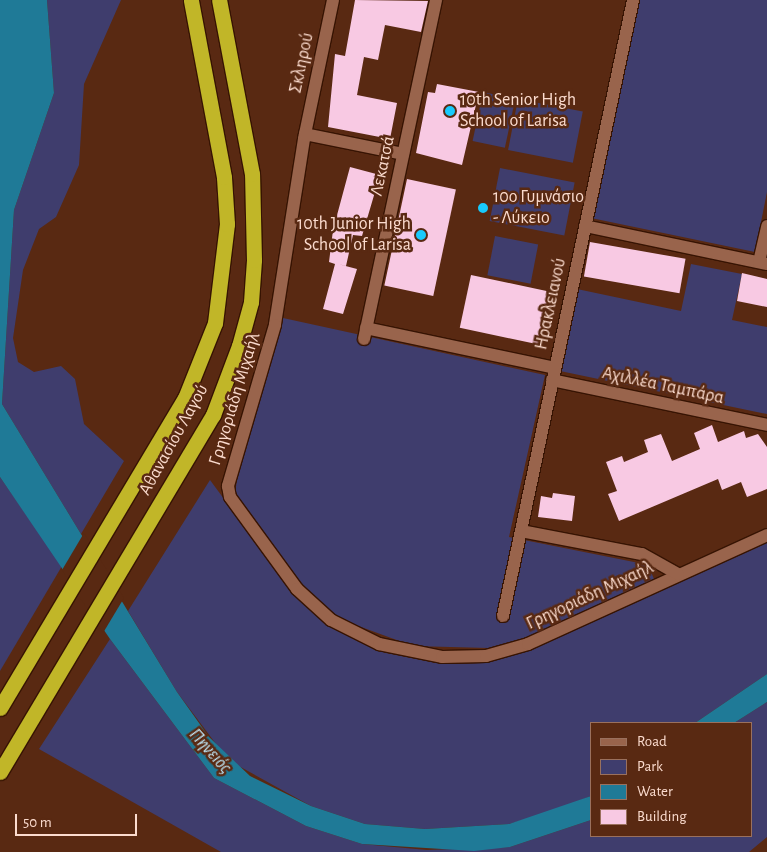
<!DOCTYPE html>
<html>
<head>
<meta charset="utf-8">
<style>
  body { margin:0 }
  #map { position:relative; width:767px; height:852px; overflow:hidden; background:#592912; font-family:"Alegreya Sans",sans-serif }
  div>[style] { position:absolute }
  .green>* { inset:0; background:#3f3d6d; transform-origin:0 0 }
  .water>* { inset:0; background:#1f7a97 }
  .pier>* { inset:0; background:#592912 }
  .building>* { inset:0; background:#f8c9e3; transform-origin:0 0 }
  .roads { filter:drop-shadow(1px 0 #371403) drop-shadow(-1px 0 #371403) drop-shadow(0 1px #371403) drop-shadow(0 -1px #371403) }
  .street>* { height:12px; margin:-6px; padding:0 6px; transform-origin:6px; border-radius:6px; background:#99644c }
  .highway>* { height:15px; margin:-7.5px; padding:0 7.5px; transform-origin:7.5px; border-radius:7.5px; background:#c1b628 }
  .dots>* { width:14px; height:14px; translate:-50% -50%; box-sizing:border-box; border:2px solid #592912; border-radius:50% }
  span { translate:-50% -50%; white-space:nowrap; text-align:center; line-height:1.15; -webkit-text-stroke:5px #592912; paint-order:stroke }
  .street-label { font-size:18px; color:#fbdbce }
  .poi-label { font-size:18px; color:#fbdbce }
  .left { translate:0 -50%; text-align:left }
  .right { translate:-100% -50%; text-align:right }
  .water-label { font-size:19px; color:#bee7f8; font-style:italic }
  .legend { position:absolute; left:590px; top:722px; width:162px; height:115px; box-sizing:border-box; background:#592912; border:1px solid #9a705d; margin:0; padding:6px 9px; list-style:none; font-size:15px; color:#fbdbce }
  .legend li { display:flex; align-items:center; gap:10px; height:25px }
  .legend b { width:25px; border:1px solid #9a705d }
  .scale { position:absolute; left:15px; top:814px; width:122px; height:22px; box-sizing:border-box; border:2px solid #fbdbce; border-top:0; padding-left:6px; font-size:15px; line-height:18px; white-space:nowrap; color:#fbdbce; -webkit-text-stroke:4px #592912; paint-order:stroke }
</style>
</head>
<body>
<div id="map">
  <div class="green">
    <div style="clip-path:polygon(47px 0,121px 0,84px 84px,79px 165px,56px 217px,39px 229px,23px 270px,13px 338px,18px 362px,34px 372px,61px 366px,75px 379px,84px 424px,124px 461px,81px 534px,2px 404px,14px 210px,54px 93px)"></div>
    <div style="clip-path:polygon(636px 0,767px 0,767px 192px,755px 252px,591px 218px)"></div>
    <div style="left:483px;top:92px;width:33px;height:50px;rotate:12deg"></div>
    <div style="left:518px;top:99px;width:66px;height:52px;rotate:11deg"></div>
    <div style="left:500px;top:168px;width:76px;height:54px;rotate:11deg"></div>
    <div style="left:495px;top:236px;width:44px;height:40px;rotate:11deg"></div>
    <div style="clip-path:polygon(691px 264px,742px 274px,732px 320px,767px 327px,767px 414px,560px 371px,577px 289px,681px 311px)"></div>
    <div style="clip-path:polygon(283px 318px,545px 375px,509px 537px,639px 563px,649px 567px,654px 579px,538px 634px,488px 648px,413px 646px,342px 620px,313px 596px,273px 551px,235px 493px,241px 454px)"></div>
    <div style="clip-path:polygon(0 477px,62px 566px,0 671px)"></div>
    <div style="clip-path:polygon(210px 480px,297px 598px,357px 641px,386px 653px,436px 663px,489px 661px,527px 650px,767px 541px,767px 674px,695px 723px,591px 723px,591px 796px,551px 812px,509px 824px,425px 829px,365px 824px,311px 806px,228px 760px,177px 692px,128px 611px)"></div>
    <div style="clip-path:polygon(110px 639px,214px 778px,306px 826px,362px 844px,427px 850px,510px 847px,591px 820px,591px 836px,751px 836px,751px 723px,734px 723px,767px 702px,767px 837px,749px 852px,221px 852px,39px 749px)"></div>
  </div>
  <div class="water">
    <div style="clip-path:polygon(0 0,47px 0,54px 93px,14px 210px,2px 404px,177px 692px,209px 737px,250px 776px,311px 806px,365px 824px,425px 829px,509px 824px,591px 796px,591px 820px,510px 847px,474px 851px,362px 844px,306px 826px,214px 778px,110px 639px,0 477px)"></div>
    <div style="clip-path:polygon(767px 674px,767px 702px,734px 723px,695px 723px)"></div>
  </div>
  <div class="pier">
    <div style="clip-path:polygon(84px 533px,124px 598px,103px 633px,62px 570px)"></div>
  </div>
  <div class="building">
    <div style="clip-path:polygon(355px 0,428px 1px,421px 32px,385px 25px,378px 60px,364px 57px,357px 95px,397px 103px,390px 139px,328px 127px,335px 54px,345px 56px)"></div>
    <div style="clip-path:polygon(437px 84px,479px 92px,462px 165px,416px 153px,428px 92px,435px 93px)"></div>
    <div style="clip-path:polygon(350px 167px,380px 175px,362px 236px,353px 235px,346px 266px,338px 264px,357px 269px,343px 314px,323px 309px,335px 264px,329px 262px,333px 230px)"></div>
    <div style="left:407px;top:179px;width:50px;height:109px;rotate:12deg"></div>
    <div style="left:590px;top:242px;width:97px;height:35px;rotate:10deg"></div>
    <div style="clip-path:polygon(742px 273px,767px 279px,767px 307px,737px 301px)"></div>
    <div style="left:471px;top:275px;width:82px;height:54px;rotate:12deg"></div>
    <div style="clip-path:polygon(712px 425px,718px 442px,744px 431px,746px 438px,758px 434px,767px 447px,767px 489px,747px 497px,741px 482px,722px 490px,718px 479px,619px 521px,608px 494px,617px 491px,606px 462px,622px 456px,624px 462px,648px 452px,644px 440px,661px 434px,672px 461px,700px 449px,694px 433px)"></div>
    <div style="clip-path:polygon(553px 493px,575px 496px,572px 521px,538px 517px,541px 496px,552px 498px)"></div>
  </div>
  <div class="roads">
    <div class="street">
      <div style="left:333px;top:0;width:142px;rotate:101.8deg"></div>
      <div style="left:304px;top:139px;width:188px;rotate:98.9deg"></div>
      <div style="left:275px;top:325px;width:168px;rotate:106.3deg"></div>
      <div style="left:228px;top:486px;width:11px;rotate:80deg"></div>
      <div style="left:230px;top:497px;width:114px;rotate:53.9deg"></div>
      <div style="left:297px;top:589px;width:46px;rotate:42.4deg"></div>
      <div style="left:331px;top:620px;width:54px;rotate:26.6deg"></div>
      <div style="left:379px;top:644px;width:64px;rotate:11.7deg"></div>
      <div style="left:442px;top:657px;width:44px;rotate:-1.3deg"></div>
      <div style="left:486px;top:656px;width:44px;rotate:-15.9deg"></div>
      <div style="left:528px;top:644px;width:263px;rotate:-24.5deg"></div>
      <div style="left:305px;top:134px;width:100px;rotate:11.5deg"></div>
      <div style="left:585px;top:226px;width:186px;rotate:11.8deg"></div>
      <div style="left:759px;top:262px;width:37px;rotate:-77deg"></div>
      <div style="left:366px;top:328px;width:193px;rotate:11.9deg"></div>
      <div style="left:364px;top:339px;width:347px;rotate:-78deg"></div>
      <div style="left:552px;top:380px;width:220px;rotate:11.8deg"></div>
      <div style="left:521px;top:531px;width:123px;rotate:10.8deg"></div>
      <div style="left:642px;top:554px;width:41px;rotate:29.1deg"></div>
      <div style="left:503px;top:616px;width:630px;rotate:-78.08deg"></div>
    </div>
    <div class="highway">
      <div style="left:0;top:708px;width:361px;rotate:-59.2deg"></div>
      <div style="left:185px;top:398px;width:81px;rotate:-68.2deg"></div>
      <div style="left:215px;top:323px;width:100px;rotate:-83.1deg"></div>
      <div style="left:227px;top:224px;width:47px;rotate:-93.7deg"></div>
      <div style="left:224px;top:177px;width:180px;rotate:-100.6deg"></div>
      <div style="left:0;top:772px;width:416px;rotate:-59.2deg"></div>
      <div style="left:213px;top:415px;width:74px;rotate:-69.4deg"></div>
      <div style="left:239px;top:346px;width:46px;rotate:-74.7deg"></div>
      <div style="left:251px;top:302px;width:42px;rotate:-85.9deg"></div>
      <div style="left:254px;top:260px;width:86px;rotate:-91.3deg"></div>
      <div style="left:252px;top:174px;width:177px;rotate:-100.7deg"></div>
    </div>
  </div>
  <div class="dots">
    <div style="left:450px;top:111px;background:#18cafc"></div>
    <div style="left:483px;top:208px;background:#18cafc"></div>
    <div style="left:421px;top:235px;background:#18cafc"></div>
  </div>
  <div class="street-label">
    <span style="left:302px;top:63px;rotate:-78deg">Σκληρού</span>
    <span style="left:383px;top:166px;rotate:-78deg">Λεκατσά</span>
    <span style="left:551px;top:304px;rotate:-78deg">Ηρακλειανού</span>
    <span style="left:663px;top:386px;rotate:12deg">Αχιλλέα Ταμπάρα</span>
    <span style="left:235px;top:399px;rotate:-73deg">Γρηγοριάδη Μιχαήλ</span>
    <span style="left:174px;top:440px;rotate:-61deg">Αθανασίου Λαγού</span>
    <span style="left:590px;top:596px;rotate:-25deg">Γρηγοριάδη Μιχαήλ</span>
  </div>
  <div class="poi-label">
    <span class="left" style="left:460px;top:111px">10th Senior High<br>School of Larisa</span>
    <span class="left" style="left:493px;top:208px">10ο Γυμνάσιο<br>- Λύκειο</span>
    <span class="right" style="left:411px;top:235px">10th Junior High<br>School of Larisa</span>
  </div>
  <div class="water-label">
    <span style="left:210px;top:751px;rotate:48deg">Πηνειός</span>
  </div>
  <ul class="legend">
  <li><b style="height:6px;background:#99644c"></b>Road</li>
  <li><b style="height:14px;background:#3f3d6d"></b>Park</li>
  <li><b style="height:14px;background:#1f7a97"></b>Water</li>
  <li><b style="height:14px;background:#f8c9e3"></b>Building</li>
  </ul>
  <div class="scale">50 m</div>
</div>
</body>
</html>
